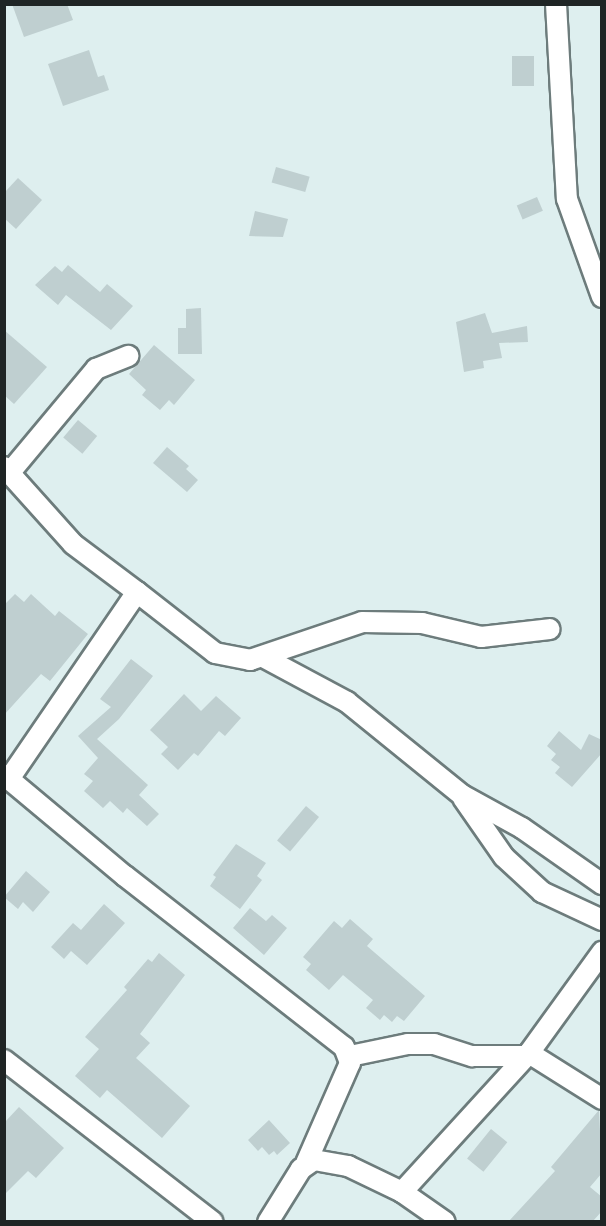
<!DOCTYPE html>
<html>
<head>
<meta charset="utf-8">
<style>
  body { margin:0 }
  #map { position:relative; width:606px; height:1226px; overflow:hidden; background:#deefef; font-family:Arial,sans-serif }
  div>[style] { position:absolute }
  .building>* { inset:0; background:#bfcfd0; transform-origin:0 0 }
  .roads { filter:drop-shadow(2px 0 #6d7c7c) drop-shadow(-2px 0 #6d7c7c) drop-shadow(0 2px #6d7c7c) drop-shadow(0 -2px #6d7c7c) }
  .minor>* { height:20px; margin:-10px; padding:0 10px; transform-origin:10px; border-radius:10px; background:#fff }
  span { translate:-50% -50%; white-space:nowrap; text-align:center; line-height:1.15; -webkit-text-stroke:4.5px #ecfcfd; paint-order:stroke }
  .frame { position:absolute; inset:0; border:6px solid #1f2525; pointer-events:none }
</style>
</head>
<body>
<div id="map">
  <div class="building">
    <div style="clip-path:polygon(12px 4px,67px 4px,73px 20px,24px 37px)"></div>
    <div style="clip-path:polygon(89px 50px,98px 77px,104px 75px,109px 90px,63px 106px,48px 64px)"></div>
    <div style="left:512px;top:56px;width:22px;height:30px"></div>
    <div style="left:276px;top:167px;width:35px;height:16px;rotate:16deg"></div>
    <div style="clip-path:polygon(18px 178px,42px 200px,16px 229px,4px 218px,4px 193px)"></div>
    <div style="left:537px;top:197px;width:15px;height:22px;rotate:67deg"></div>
    <div style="clip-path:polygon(255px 211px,288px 219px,283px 237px,249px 236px)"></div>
    <div style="clip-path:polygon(68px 265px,100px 292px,107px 284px,133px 306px,111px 330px,66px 295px,58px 305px,35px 285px,55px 266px,62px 272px)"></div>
    <div style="clip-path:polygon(201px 308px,202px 354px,178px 354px,178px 328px,186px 328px,186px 309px)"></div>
    <div style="clip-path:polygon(485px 313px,492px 333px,527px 326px,528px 342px,499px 343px,502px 358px,483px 361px,484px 368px,464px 372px,456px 322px)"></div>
    <div style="clip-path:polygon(4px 330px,47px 367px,14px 404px,4px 395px)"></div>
    <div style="clip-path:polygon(154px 345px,195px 380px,174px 405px,169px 400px,160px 410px,142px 395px,146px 390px,129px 374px)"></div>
    <div style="left:78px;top:420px;width:25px;height:23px;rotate:40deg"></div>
    <div style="clip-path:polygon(167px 447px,189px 466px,186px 469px,198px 480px,187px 492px,153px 463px)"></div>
    <div style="clip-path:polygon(15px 594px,24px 602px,31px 594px,55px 616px,59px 611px,88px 634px,50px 681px,41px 674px,4px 715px,4px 605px)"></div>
    <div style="clip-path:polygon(131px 659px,153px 676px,119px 719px,97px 739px,148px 785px,139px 795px,159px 814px,147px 826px,127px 808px,123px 813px,110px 801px,103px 808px,84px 791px,93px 781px,84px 774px,98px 758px,78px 736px,111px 707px,100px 699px)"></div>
    <div style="clip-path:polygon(184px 694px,201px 711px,216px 696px,241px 718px,225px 736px,219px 731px,198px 756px,194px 753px,178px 770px,161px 754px,168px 747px,150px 730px)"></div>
    <div style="clip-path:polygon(559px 731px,581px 750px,589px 734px,602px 740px,602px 753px,572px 787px,555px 773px,560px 767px,551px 760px,556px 754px,547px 746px)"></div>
    <div style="left:306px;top:806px;width:17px;height:45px;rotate:40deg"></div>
    <div style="clip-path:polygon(236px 844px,266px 863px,257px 876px,262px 880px,240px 909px,210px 886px,216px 877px,213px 875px)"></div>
    <div style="clip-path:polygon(26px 871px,50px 892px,33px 912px,23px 902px,18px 909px,4px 897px)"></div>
    <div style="clip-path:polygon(104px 904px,125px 923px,87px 965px,71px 951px,64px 959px,51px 947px,73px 923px,81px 930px)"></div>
    <div style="clip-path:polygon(250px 908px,266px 921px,272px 915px,287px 928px,264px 955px,233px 928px)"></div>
    <div style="clip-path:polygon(350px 919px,373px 939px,367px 946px,425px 996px,404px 1021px,397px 1016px,392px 1022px,384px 1015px,380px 1020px,366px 1008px,373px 1000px,343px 975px,329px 990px,306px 970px,311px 964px,303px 957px,334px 921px,342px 928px)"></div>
    <div style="clip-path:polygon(159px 953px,185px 975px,140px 1034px,150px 1043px,136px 1058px,190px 1106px,162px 1138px,107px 1090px,100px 1098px,75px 1076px,99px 1049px,85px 1037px,127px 990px,124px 987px,148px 959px,152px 962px)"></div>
    <div style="clip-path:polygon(19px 1107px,64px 1148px,36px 1178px,28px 1171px,4px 1195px,4px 1123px)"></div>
    <div style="clip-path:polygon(599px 1110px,602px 1173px,590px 1187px,602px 1197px,602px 1211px,593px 1221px,509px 1221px,555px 1171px,551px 1167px)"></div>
    <div style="clip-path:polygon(269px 1120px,290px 1143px,277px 1155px,274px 1151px,269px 1155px,262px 1147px,258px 1151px,248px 1140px)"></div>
    <div style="left:491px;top:1129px;width:21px;height:38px;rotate:39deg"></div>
  </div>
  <div class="roads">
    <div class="minor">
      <div style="left:556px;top:4px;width:195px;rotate:86.8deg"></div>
      <div style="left:567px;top:199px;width:104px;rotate:70.3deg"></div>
      <div style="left:4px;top:467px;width:103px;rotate:48.1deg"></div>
      <div style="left:73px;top:544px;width:80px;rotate:36.9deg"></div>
      <div style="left:137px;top:592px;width:227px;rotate:124.4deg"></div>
      <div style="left:11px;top:471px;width:133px;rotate:-50.2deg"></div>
      <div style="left:96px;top:369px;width:35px;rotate:-22deg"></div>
      <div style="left:137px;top:592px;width:99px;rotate:38deg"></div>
      <div style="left:215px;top:653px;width:36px;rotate:11deg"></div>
      <div style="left:250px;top:660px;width:118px;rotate:-18.7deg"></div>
      <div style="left:362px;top:622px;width:60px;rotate:1deg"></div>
      <div style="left:422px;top:623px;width:61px;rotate:13.3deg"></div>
      <div style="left:481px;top:637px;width:69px;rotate:-6.6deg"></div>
      <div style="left:265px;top:658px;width:93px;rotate:28.2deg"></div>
      <div style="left:347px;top:702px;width:148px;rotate:39deg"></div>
      <div style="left:462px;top:795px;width:68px;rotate:28.8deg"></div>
      <div style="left:522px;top:828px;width:98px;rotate:35deg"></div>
      <div style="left:4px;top:775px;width:158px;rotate:39.9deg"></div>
      <div style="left:125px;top:876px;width:278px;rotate:38deg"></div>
      <div style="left:344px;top:1047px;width:17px;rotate:69deg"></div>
      <div style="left:350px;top:1063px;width:109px;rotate:113.7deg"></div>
      <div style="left:463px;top:798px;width:72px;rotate:55.2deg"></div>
      <div style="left:504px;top:857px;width:52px;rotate:42.6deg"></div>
      <div style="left:542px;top:892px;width:66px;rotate:25deg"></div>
      <div style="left:529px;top:1053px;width:86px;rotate:32.2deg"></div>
      <div style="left:350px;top:1056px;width:59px;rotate:-11.7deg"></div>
      <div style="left:408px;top:1044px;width:26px"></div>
      <div style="left:434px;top:1044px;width:40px;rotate:18deg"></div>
      <div style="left:472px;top:1056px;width:54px"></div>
      <div style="left:4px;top:1060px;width:264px;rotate:37.8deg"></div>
      <div style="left:402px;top:1192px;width:188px;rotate:-47.6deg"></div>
      <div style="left:529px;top:1053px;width:125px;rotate:-54.1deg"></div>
      <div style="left:268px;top:1222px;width:62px;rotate:-58.1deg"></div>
      <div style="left:301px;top:1169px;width:16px;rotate:-35deg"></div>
      <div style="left:314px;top:1160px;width:35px;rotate:10deg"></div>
      <div style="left:348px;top:1166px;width:60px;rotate:25.7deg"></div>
      <div style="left:402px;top:1192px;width:52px;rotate:34.9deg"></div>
    </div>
  </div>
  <div class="frame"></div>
</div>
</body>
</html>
